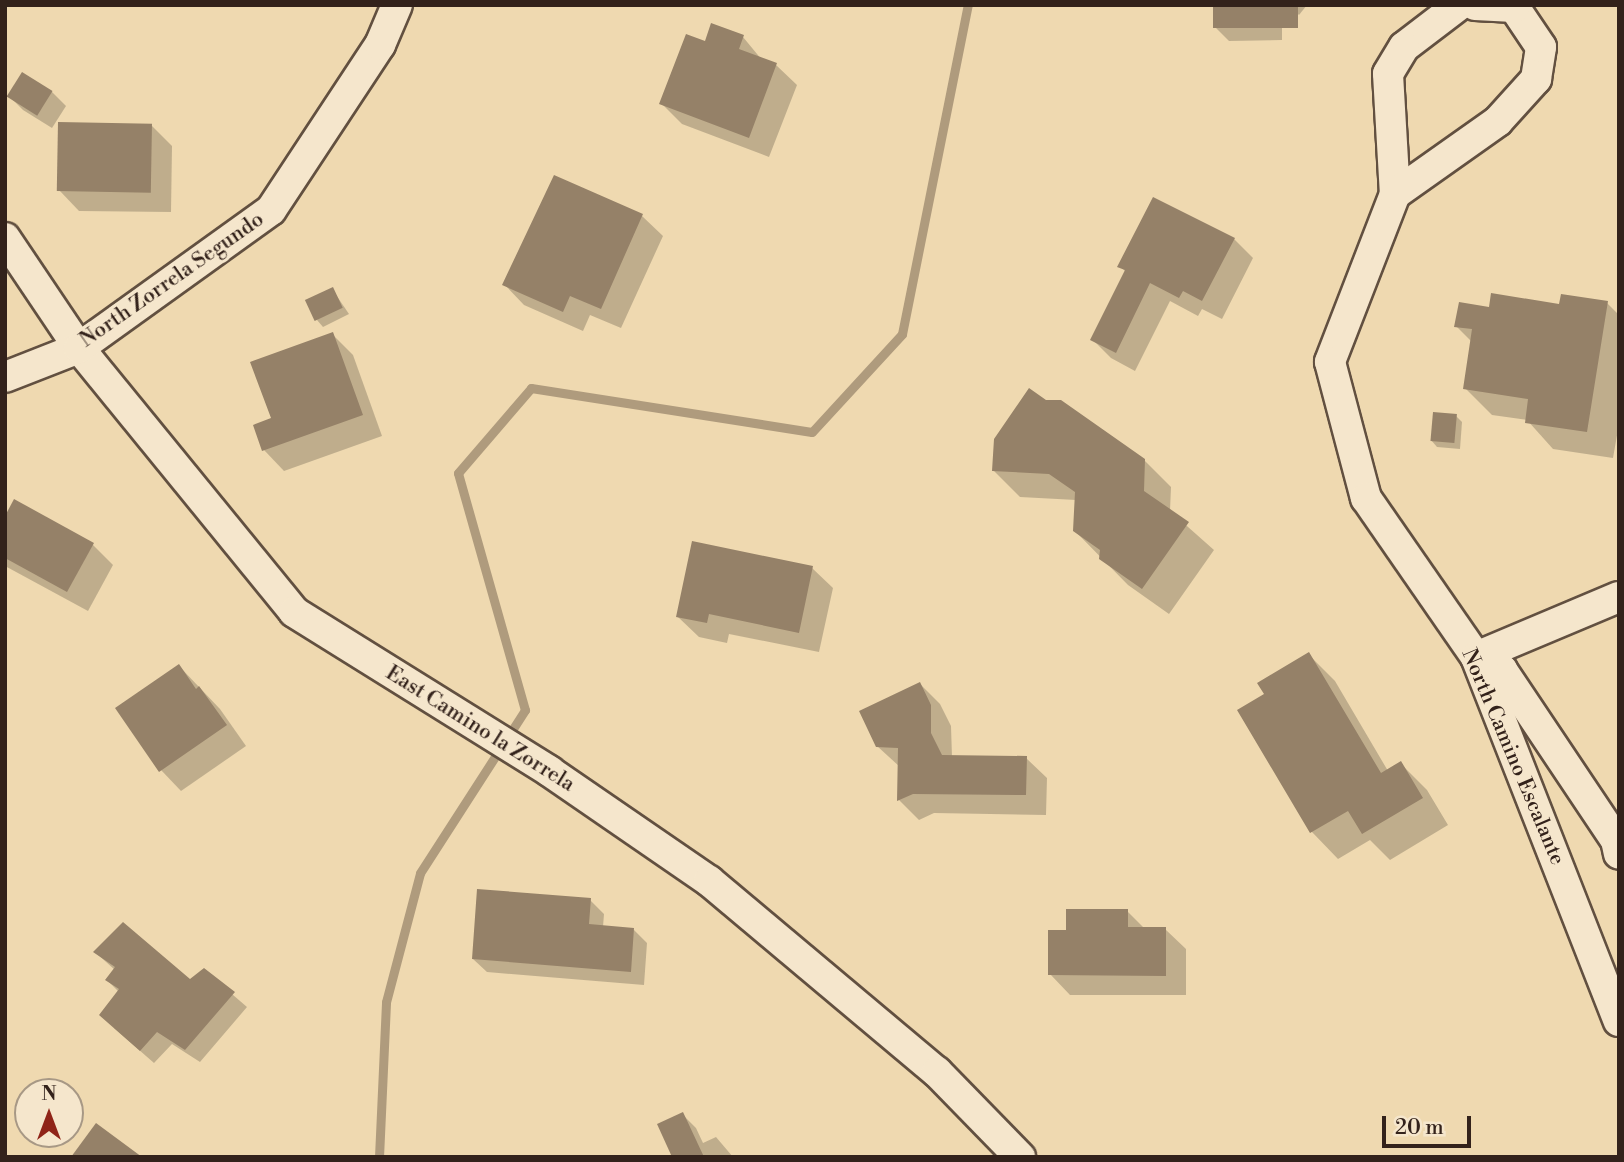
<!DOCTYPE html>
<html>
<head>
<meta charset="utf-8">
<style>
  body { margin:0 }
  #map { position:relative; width:1624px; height:1162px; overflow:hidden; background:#efd9b0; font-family:"Libre Bodoni",serif }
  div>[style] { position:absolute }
  .shadow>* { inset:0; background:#0003 }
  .stream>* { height:9px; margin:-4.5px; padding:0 4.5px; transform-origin:4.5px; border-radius:4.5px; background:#af9b7d }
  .building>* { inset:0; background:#958168; transform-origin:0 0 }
  .roads { filter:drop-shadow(2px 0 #625040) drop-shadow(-2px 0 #625040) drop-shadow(0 2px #625040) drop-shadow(0 -2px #625040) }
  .minor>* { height:30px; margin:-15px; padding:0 15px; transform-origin:15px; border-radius:15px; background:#f5e6cc }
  span { translate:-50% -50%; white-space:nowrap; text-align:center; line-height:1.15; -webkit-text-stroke:6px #f5e6cc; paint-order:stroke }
  .street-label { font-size:21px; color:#33221b }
  .frame { position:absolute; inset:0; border:7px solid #33221b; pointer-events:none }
  .north { position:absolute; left:14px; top:1078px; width:70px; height:70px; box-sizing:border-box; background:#f5e6cc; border:2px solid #a79885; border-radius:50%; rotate:0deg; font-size:19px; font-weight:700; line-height:28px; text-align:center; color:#33221b }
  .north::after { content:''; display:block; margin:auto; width:24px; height:32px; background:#8f2418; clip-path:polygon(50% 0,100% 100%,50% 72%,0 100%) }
  .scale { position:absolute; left:1382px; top:1116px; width:89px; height:32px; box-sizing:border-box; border:4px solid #33221b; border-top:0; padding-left:9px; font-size:21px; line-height:24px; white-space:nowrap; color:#33221b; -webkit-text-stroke:5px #f5e6cc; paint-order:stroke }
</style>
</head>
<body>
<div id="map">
  <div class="shadow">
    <div style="clip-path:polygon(1288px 5px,1307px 5px,1299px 15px)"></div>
    <div style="clip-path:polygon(1282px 16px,1282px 40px,1229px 41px,1215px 27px)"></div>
    <div style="clip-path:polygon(743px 37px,762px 60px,776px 65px,797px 85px,769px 157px,682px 124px,661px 103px,706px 43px)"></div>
    <div style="clip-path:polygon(23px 74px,52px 92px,66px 106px,52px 128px,23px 110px,9px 96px)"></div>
    <div style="clip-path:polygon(151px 125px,172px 146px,171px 212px,79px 211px,59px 190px)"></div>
    <div style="clip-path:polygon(642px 216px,663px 236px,621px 328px,590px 315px,583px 331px,524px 305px,504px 284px)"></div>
    <div style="clip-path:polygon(1234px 239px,1253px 258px,1222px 319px,1202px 309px,1198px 316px,1170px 301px,1135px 371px,1111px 358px,1092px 339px,1126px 272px,1120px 266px)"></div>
    <div style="clip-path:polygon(332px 289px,349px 314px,323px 327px,317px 320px)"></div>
    <div style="clip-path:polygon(1607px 303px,1619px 315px,1619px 424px,1613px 458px,1553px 449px,1527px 420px,1492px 415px,1465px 388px,1472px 342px,1456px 326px,1491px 309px)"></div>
    <div style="clip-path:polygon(332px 334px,353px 355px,382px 436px,284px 471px,264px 450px,273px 419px)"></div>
    <div style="clip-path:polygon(1045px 402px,1144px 460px,1171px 487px,1170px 511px,1214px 550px,1169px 614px,1128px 585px,1075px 531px,1076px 500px,1020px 497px,994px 471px)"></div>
    <div style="clip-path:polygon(1456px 416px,1462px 422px,1460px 449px,1437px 447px,1431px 440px)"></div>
    <div style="clip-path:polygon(5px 516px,93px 545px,113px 565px,88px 611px,5px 566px)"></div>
    <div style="clip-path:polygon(812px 568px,833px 588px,819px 652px,729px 634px,727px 643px,699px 637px,678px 617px)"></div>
    <div style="clip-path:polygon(1308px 654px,1335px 681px,1388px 771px,1400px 763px,1427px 790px,1448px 825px,1390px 860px,1370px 840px,1338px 859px,1312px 832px,1239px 711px,1267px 695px)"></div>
    <div style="clip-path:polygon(179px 666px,220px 709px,246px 746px,181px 791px,161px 770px)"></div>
    <div style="clip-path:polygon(920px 684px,940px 704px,951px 726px,952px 757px,1026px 758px,1047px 778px,1046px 815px,934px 813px,919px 820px,899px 800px,900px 767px,877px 746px)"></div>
    <div style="clip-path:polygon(590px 900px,604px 914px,603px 927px,634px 930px,647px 943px,644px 985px,487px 972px,473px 959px)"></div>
    <div style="clip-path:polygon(1127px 911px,1145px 929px,1165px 929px,1186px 949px,1186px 995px,1070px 995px,1050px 974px,1067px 932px)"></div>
    <div style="clip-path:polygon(95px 952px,190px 981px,204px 970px,247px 1007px,200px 1062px,172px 1044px,154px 1063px,114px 1028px,119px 992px,107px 980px,115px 970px)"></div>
    <div style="clip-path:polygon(682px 1114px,696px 1128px,703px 1143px,716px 1137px,733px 1157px,674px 1157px)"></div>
  </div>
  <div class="stream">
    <div style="left:379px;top:1157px;width:155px;rotate:-87.4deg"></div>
    <div style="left:386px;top:1002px;width:133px;rotate:-75.2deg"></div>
    <div style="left:420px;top:873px;width:194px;rotate:-57.2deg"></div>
    <div style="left:525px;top:710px;width:246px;rotate:-105.8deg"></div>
    <div style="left:458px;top:473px;width:112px;rotate:-49.3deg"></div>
    <div style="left:531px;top:388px;width:284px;rotate:8.9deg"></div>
    <div style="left:812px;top:432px;width:133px;rotate:-47.4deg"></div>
    <div style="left:902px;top:334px;width:336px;rotate:-78.7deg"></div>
  </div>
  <div class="building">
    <div style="left:1213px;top:5px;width:85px;height:23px"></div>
    <div style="clip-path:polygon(711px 23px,744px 35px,739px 49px,777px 63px,749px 138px,659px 104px,686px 34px,705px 41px)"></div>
    <div style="left:22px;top:72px;width:36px;height:29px;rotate:32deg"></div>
    <div style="left:58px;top:122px;width:94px;height:69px;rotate:1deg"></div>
    <div style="clip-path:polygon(554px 175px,643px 214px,601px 309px,570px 296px,563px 312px,502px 285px)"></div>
    <div style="clip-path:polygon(1153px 197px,1235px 238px,1202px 301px,1183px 291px,1179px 298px,1150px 283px,1116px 353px,1090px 340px,1125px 270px,1117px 267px)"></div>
    <div style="left:333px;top:287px;width:23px;height:31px;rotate:65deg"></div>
    <div style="clip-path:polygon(1491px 293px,1559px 304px,1561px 294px,1608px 301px,1587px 432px,1525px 423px,1528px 399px,1463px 389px,1472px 329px,1454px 327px,1459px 302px,1489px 307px)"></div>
    <div style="clip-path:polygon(333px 332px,363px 415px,262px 451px,253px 425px,271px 418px,250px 362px)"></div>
    <div style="clip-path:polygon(1029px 388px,1046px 400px,1061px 400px,1145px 459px,1144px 491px,1189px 522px,1142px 589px,1099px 559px,1100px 550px,1073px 531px,1075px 492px,1049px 474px,992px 471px,994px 439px)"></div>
    <div style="left:1433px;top:412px;width:24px;height:29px;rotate:5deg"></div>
    <div style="clip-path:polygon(14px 499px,94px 543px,67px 592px,5px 558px,5px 516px)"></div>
    <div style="clip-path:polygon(692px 541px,813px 566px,799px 633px,709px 614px,707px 623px,676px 617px)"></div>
    <div style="clip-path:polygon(1309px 652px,1381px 773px,1401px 761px,1423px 798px,1362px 834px,1348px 811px,1310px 833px,1237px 710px,1264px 694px,1257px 683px)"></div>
    <div style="clip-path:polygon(179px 664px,196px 689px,199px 686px,227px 725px,159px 772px,115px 708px)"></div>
    <div style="clip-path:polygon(920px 682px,931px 705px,931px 733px,942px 755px,1027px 756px,1026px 795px,913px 794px,897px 801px,898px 748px,876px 747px,859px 711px)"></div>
    <div style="clip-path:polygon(477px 889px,591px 898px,589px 924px,634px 928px,631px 972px,472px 959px)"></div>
    <div style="clip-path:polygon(1066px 909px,1128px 909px,1128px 927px,1166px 927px,1166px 976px,1048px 975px,1048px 930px,1066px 930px)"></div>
    <div style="clip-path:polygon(123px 922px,190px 979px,204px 968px,235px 992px,185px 1050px,157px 1032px,140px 1051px,99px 1015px,119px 989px,105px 980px,115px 967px,93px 952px)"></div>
    <div style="clip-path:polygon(683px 1112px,704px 1157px,672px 1157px,657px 1124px)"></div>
    <div style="clip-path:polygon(96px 1123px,142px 1157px,71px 1157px)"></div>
  </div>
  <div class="roads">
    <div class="minor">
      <div style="left:1459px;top:5px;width:69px;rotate:142.6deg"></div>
      <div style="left:1404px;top:47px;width:31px;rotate:121deg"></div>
      <div style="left:1388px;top:74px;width:120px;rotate:86.7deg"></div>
      <div style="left:1395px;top:194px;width:180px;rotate:111.2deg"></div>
      <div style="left:1330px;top:362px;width:141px;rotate:75.2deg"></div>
      <div style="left:1366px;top:498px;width:193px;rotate:55.3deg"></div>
      <div style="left:1476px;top:657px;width:391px;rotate:68.6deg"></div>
      <div style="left:1395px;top:194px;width:126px;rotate:-35.3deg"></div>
      <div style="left:1498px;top:121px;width:57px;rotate:-47.9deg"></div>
      <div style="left:1536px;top:79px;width:32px;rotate:-81deg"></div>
      <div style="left:1541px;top:47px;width:48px;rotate:-124deg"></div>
      <div style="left:1514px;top:7px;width:39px;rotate:-177deg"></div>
      <div style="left:5px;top:238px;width:133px;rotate:56.1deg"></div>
      <div style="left:79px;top:348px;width:340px;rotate:50.8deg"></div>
      <div style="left:294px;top:612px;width:301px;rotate:31.9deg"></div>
      <div style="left:549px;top:771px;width:194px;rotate:34.5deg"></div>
      <div style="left:709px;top:881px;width:297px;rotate:40deg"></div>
      <div style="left:937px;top:1072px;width:119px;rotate:45.7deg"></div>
      <div style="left:5px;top:377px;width:79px;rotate:-21.4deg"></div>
      <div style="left:79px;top:348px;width:236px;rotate:-35.7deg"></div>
      <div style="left:271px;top:210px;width:198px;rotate:-56.6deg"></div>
      <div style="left:380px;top:45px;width:43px;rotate:-67deg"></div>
      <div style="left:1478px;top:656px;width:28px;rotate:30deg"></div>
      <div style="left:1502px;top:670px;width:205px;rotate:56.2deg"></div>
      <div style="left:1616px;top:840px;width:14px;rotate:78deg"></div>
      <div style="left:1476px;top:657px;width:155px;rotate:-22.8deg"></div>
    </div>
  </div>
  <div class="street-label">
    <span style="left:172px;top:280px;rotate:-35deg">North Zorrela Segundo</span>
    <span style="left:480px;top:729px;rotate:32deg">East Camino la Zorrela</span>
    <span style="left:1513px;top:757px;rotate:67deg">North Camino Escalante</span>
  </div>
  <div class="frame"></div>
  <div class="north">N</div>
  <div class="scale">20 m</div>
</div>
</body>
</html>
